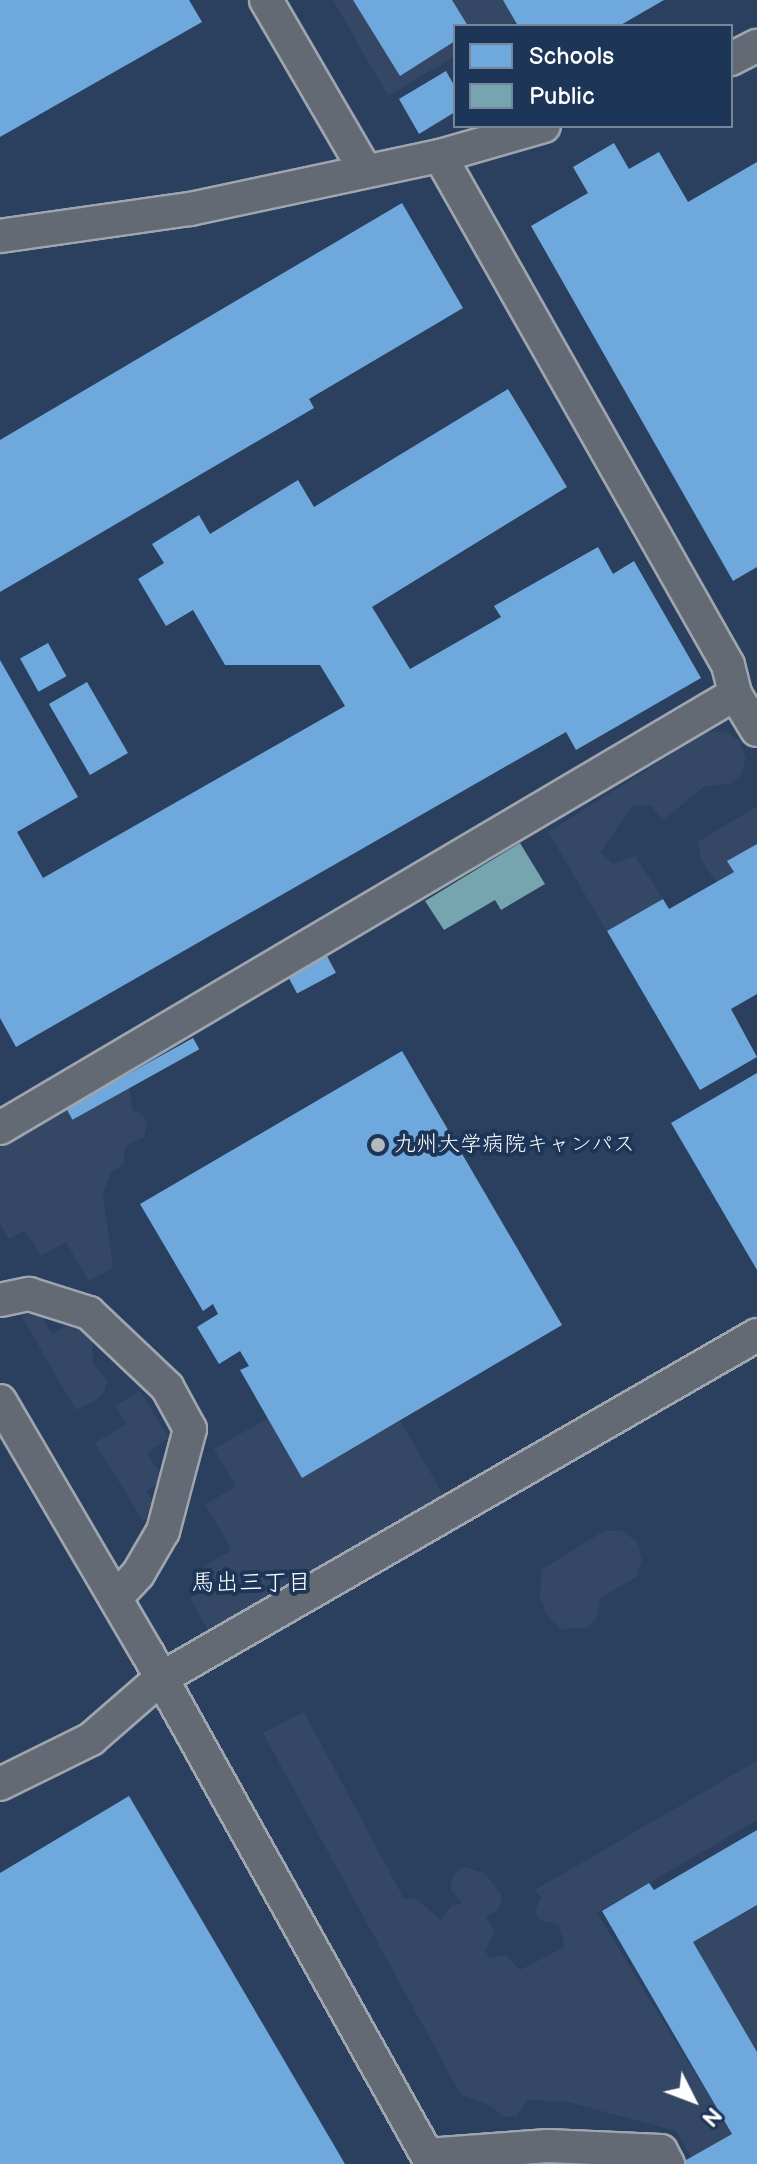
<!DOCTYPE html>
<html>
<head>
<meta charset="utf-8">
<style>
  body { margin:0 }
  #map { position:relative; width:757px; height:2164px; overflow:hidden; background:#2a374a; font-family:"Balsamiq Sans","Klee One",sans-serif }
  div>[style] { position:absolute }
  .built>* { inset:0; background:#2a405e }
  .green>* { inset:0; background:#344865 }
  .schools>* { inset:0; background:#6fa8dc; transform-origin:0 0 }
  .public>* { inset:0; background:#76a5af }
  .roads { filter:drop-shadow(2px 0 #9fa5ae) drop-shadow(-2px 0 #9fa5ae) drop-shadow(0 2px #9fa5ae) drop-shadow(0 -2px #9fa5ae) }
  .lane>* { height:32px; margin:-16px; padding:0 16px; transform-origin:16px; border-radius:16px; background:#636a74 }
  .dots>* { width:22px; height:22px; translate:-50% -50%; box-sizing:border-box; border:4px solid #1d3557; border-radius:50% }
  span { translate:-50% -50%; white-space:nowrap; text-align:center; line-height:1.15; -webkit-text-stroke:8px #1d3557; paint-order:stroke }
  .poi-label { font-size:22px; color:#fff }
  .left { translate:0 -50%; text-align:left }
  .neighbourhood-label { font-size:24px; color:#fff }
  .legend { position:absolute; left:453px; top:24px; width:280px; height:104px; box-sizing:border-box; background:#1d3557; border:2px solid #77869a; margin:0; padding:10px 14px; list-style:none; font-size:24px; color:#fff }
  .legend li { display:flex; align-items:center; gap:16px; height:40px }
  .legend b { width:40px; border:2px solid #77869a }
  .north { position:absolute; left:653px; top:2060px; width:80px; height:80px; -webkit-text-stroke:6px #1d3557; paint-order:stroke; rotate:132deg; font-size:22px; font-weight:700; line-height:32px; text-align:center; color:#fff }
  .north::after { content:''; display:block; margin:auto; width:28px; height:36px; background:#fff; clip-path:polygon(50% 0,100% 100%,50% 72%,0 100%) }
</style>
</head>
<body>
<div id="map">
  <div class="built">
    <div style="clip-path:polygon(evenodd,0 0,757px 0,757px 2164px,0 2164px,0 0,455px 26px,731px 26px,731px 126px,455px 126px,455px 26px)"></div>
  </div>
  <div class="green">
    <div style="clip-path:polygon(333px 0,503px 0,515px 21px,507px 26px,455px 26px,455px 56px,388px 96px)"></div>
    <div style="clip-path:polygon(725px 731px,740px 741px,746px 759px,740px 776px,730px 784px,705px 786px,663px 820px,650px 805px,633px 806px,600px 852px,613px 864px,635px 856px,663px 899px,607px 931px,548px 832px,707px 732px)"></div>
    <div style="clip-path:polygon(757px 806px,757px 844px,728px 861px,734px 872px,716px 882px,701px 859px,698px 842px)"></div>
    <div style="clip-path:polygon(118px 1075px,129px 1082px,132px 1110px,142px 1114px,147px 1125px,144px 1137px,125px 1146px,124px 1164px,110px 1173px,103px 1194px,113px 1268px,89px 1281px,66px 1242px,41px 1256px,25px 1230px,9px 1239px,0 1223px,0 1143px,66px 1110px,77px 1097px,93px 1098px,96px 1084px)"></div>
    <div style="clip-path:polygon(37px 1309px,52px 1334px,73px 1322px,92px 1340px,93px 1364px,107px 1381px,104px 1393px,95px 1401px,76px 1410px,22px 1317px)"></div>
    <div style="clip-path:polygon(140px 1391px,169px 1438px,147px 1453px,164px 1480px,146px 1491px,158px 1511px,143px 1521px,95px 1443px,126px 1424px,115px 1406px)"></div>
    <div style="clip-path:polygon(268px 1418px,302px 1478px,400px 1421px,444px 1496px,210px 1633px,190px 1598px,214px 1583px,204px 1566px,232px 1550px,205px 1505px,236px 1486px,214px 1449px)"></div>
    <div style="clip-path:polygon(604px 1531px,622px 1531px,637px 1542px,642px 1559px,637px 1576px,601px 1598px,596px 1619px,586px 1628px,561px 1629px,546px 1614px,540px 1597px,542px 1569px)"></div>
    <div style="clip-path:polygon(304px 1712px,404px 1899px,415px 1898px,441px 1920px,452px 1905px,462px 1904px,450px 1888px,453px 1876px,463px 1867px,485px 1873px,502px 1896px,499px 1909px,486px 1917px,495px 1932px,485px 1951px,490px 1958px,506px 1955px,520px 1970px,565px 1947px,559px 1924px,539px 1920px,535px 1910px,541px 1898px,535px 1890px,757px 1761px,757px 1820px,597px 1913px,732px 2134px,691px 2157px,676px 2131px,568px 2102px,528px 2100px,516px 2116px,504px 2117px,491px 2106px,461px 2095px,263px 1733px)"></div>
    <div style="clip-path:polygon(757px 1905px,757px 2052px,693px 1942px)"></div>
  </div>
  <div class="schools">
    <div style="clip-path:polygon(0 0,189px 0,202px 22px,0 137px)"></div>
    <div style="clip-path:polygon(353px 0,452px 0,468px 26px,455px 26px,455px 41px,400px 76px)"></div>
    <div style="clip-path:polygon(503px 0,664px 0,619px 26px,518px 26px)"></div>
    <div style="clip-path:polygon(446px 71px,455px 87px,455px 112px,419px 134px,399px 99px)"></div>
    <div style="clip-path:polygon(614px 143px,629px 169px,659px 152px,688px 202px,757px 162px,757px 567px,733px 581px,531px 226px,588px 193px,573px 167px)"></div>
    <div style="clip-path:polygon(402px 203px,463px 308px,309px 399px,314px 408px,0 592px,0 440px)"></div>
    <div style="clip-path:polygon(508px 389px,567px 487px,372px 607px,410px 669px,501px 617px,494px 606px,598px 547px,613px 574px,634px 561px,701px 678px,576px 750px,566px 732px,16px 1047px,0 1018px,0 660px,78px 797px,17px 832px,43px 878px,345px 706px,320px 665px,225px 665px,193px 610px,166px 626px,138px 579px,164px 563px,152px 544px,199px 515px,210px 534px,298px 480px,314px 507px)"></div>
    <div style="left:48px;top:643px;width:38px;height:32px;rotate:61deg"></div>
    <div style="left:87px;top:682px;width:82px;height:44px;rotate:60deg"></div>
    <div style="clip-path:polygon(757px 844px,757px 994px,731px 1009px,757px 1057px,700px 1090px,607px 931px,663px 899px,669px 909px,734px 872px,727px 861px)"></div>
    <div style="left:327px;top:956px;width:19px;height:44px;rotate:62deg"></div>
    <div style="left:193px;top:1038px;width:13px;height:145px;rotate:61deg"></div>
    <div style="clip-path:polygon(402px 1051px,562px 1325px,302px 1478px,240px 1370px,249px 1366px,240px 1351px,219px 1364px,197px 1327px,218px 1314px,213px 1304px,203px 1311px,140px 1204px)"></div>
    <div style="clip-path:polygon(757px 1073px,757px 1270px,671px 1123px)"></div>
    <div style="clip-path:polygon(129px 1796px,345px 2164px,0 2164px,0 1873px)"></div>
    <div style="clip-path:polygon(757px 1830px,757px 1905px,693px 1942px,757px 2052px,757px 2164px,679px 2164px,732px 2134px,602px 1911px,649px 1883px,654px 1890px)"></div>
  </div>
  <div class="public">
    <div style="clip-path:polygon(520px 843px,545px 884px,501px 910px,495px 900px,444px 930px,425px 901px)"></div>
  </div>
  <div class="roads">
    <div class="lane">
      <div style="left:266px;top:0;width:197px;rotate:59.8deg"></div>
      <div style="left:731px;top:59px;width:29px;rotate:-27deg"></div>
      <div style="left:440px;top:156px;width:108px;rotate:-16.1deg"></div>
      <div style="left:0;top:236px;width:192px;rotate:-8.1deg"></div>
      <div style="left:190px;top:209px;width:256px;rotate:-12deg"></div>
      <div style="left:440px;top:156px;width:585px;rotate:60.5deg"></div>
      <div style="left:728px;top:665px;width:30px;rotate:76deg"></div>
      <div style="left:0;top:1128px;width:854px;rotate:-30.56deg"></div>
      <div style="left:735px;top:694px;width:42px;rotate:58.6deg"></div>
      <div style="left:0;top:1300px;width:30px;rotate:-12deg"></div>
      <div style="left:29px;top:1294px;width:63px;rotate:17.6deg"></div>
      <div style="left:89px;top:1313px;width:108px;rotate:43.5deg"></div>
      <div style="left:167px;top:1387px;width:48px;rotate:61.3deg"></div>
      <div style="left:190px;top:1429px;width:106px;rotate:104.8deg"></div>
      <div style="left:163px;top:1531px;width:50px;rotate:120.2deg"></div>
      <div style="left:138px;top:1574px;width:33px;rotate:133deg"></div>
      <div style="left:0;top:1401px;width:293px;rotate:59.7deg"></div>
      <div style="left:148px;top:1654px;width:584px;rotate:60.89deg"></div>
      <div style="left:0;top:1784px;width:102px;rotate:-26.3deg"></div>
      <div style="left:91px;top:1739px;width:91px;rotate:-41deg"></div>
      <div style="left:160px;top:1679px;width:689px;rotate:-29.95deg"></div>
      <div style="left:427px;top:2155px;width:121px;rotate:-4.3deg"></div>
      <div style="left:548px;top:2146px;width:113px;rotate:2.5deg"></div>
      <div style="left:661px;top:2151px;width:15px;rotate:62deg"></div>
    </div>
  </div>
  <div class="dots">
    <div style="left:378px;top:1145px;background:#b4b9c0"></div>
  </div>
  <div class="poi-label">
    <span class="left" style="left:394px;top:1145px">九州大学病院キャンパス</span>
  </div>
  <div class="neighbourhood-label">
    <span style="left:251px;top:1583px">馬出三丁目</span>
  </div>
  <ul class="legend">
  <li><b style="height:22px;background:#6fa8dc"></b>Schools</li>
  <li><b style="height:22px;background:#76a5af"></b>Public</li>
  </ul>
  <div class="north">N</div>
</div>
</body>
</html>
